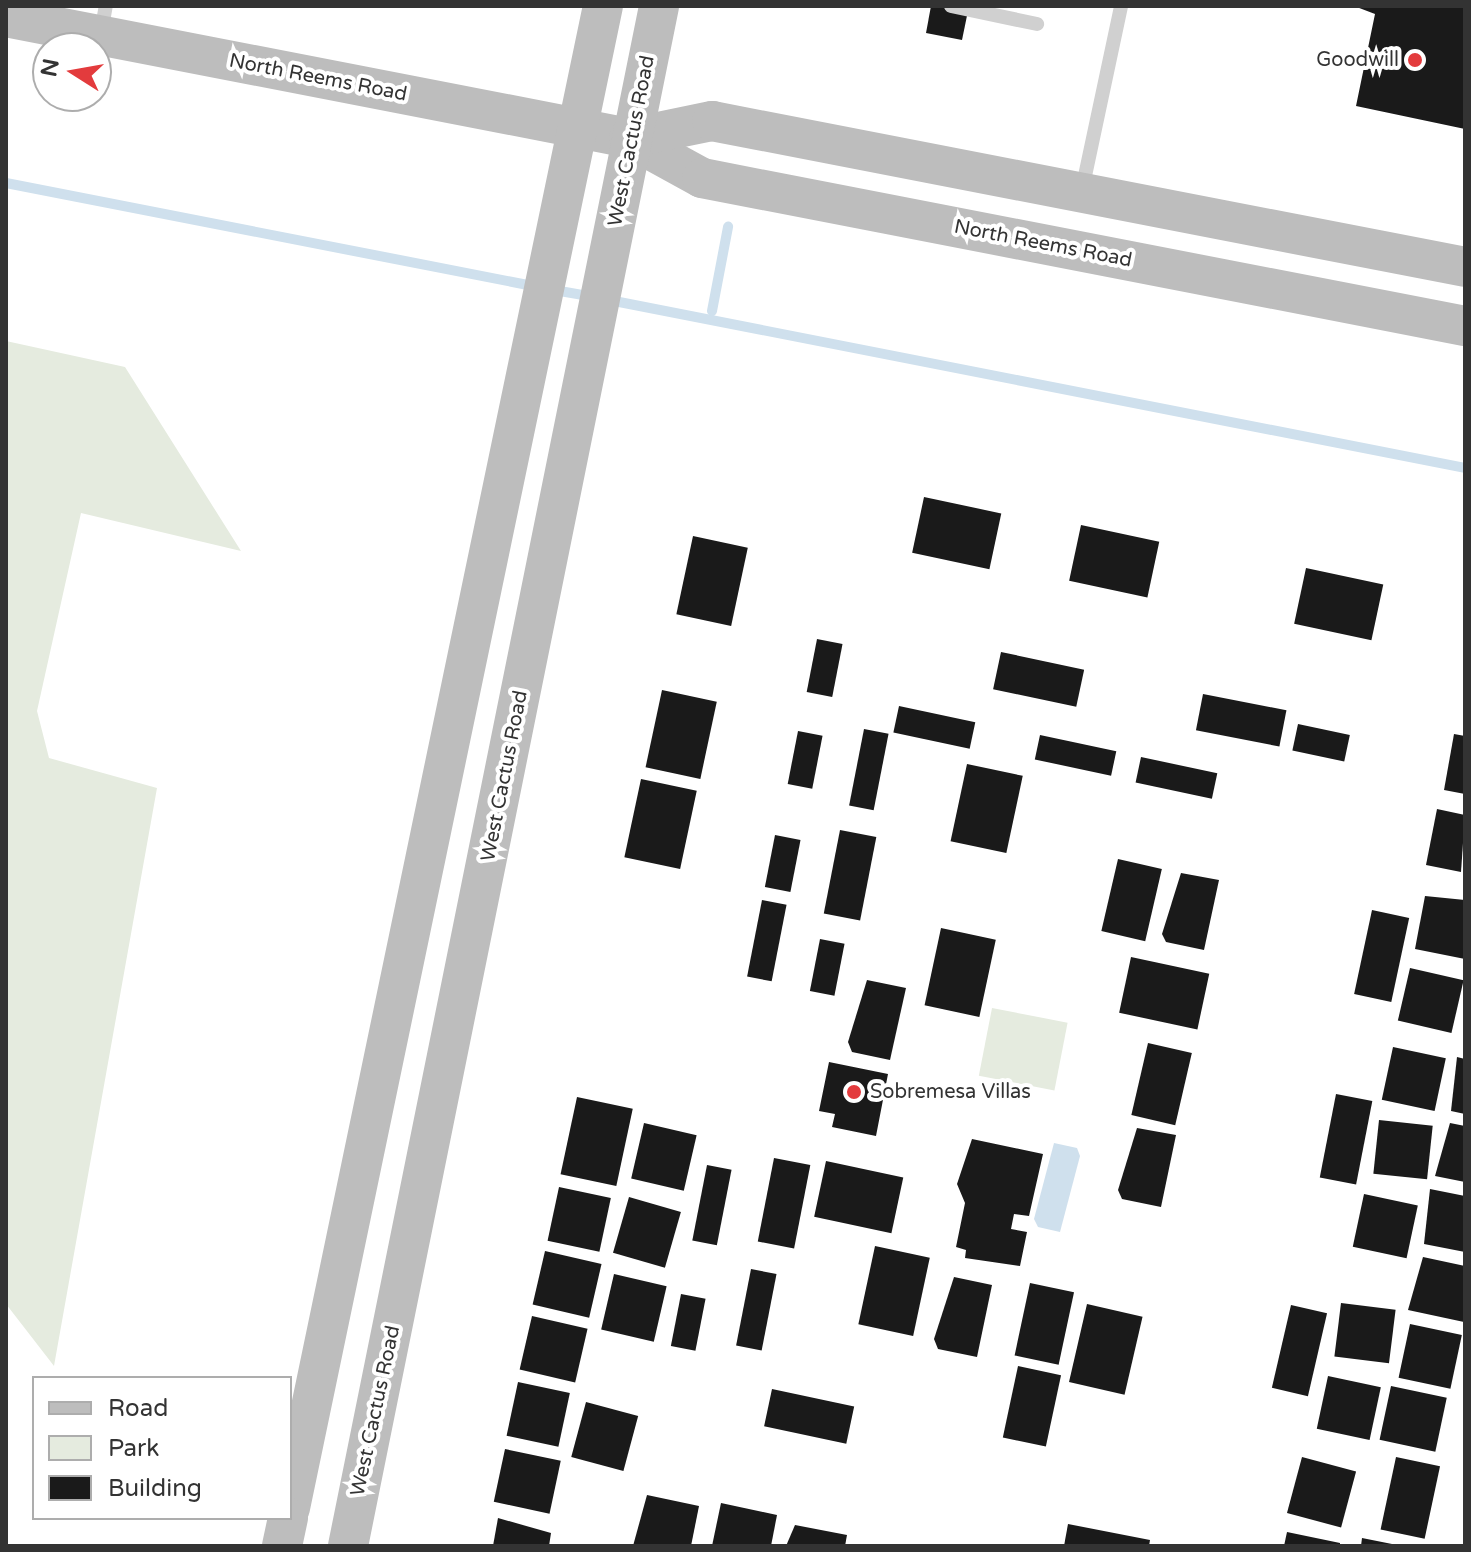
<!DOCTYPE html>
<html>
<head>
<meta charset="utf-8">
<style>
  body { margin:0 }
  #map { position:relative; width:1471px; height:1552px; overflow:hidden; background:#fff; font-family:"Varela Round",sans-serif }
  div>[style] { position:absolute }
  .green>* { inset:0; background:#e5ebdf; transform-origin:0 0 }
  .water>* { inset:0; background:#cfe0ed }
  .stream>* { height:10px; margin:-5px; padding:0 5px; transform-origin:5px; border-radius:5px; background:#cfe0ed }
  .building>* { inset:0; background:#1a1a1a; transform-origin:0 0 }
  .service>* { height:14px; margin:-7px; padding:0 7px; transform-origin:7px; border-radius:7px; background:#d0d0d0 }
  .secondary>* { height:40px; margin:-20px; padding:0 20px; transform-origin:20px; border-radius:20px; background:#bdbdbd }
  .dots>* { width:22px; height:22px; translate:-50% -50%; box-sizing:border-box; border:4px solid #fff; border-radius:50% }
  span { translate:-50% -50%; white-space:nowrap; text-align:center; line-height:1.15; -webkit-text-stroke:8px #fff; paint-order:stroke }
  .poi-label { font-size:20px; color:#333 }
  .right { translate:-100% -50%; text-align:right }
  .left { translate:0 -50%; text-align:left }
  .street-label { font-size:20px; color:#333 }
  .frame { position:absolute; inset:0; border:8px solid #333; pointer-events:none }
  .legend { position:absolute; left:32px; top:1376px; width:260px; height:144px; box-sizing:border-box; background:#fff; border:2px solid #adadad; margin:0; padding:10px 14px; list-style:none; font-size:24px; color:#333 }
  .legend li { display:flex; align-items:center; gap:16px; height:40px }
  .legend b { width:40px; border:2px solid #adadad }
  .north { position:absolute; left:32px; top:32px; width:80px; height:80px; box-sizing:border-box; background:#fff; border:2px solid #adadad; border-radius:50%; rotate:281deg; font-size:22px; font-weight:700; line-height:32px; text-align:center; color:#333 }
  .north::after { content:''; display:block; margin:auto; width:28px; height:36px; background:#e33b3d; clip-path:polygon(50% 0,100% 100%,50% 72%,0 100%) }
</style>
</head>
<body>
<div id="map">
  <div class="green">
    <div style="clip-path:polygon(6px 341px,125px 367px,241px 551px,81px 513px,37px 711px,49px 758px,157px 788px,54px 1366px,6px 1304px)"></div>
    <div style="left:992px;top:1008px;width:77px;height:69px;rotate:11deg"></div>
  </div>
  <div class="water">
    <div style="clip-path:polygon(1054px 1143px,1077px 1148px,1080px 1156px,1060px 1232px,1038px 1227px,1034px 1219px)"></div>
  </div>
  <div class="stream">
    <div style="left:6px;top:183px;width:542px;rotate:11.06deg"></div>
    <div style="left:554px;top:290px;width:40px;rotate:10deg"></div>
    <div style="left:609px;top:300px;width:872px;rotate:11.1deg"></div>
    <div style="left:712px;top:311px;width:86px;rotate:-79.2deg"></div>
  </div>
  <div class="building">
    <div style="clip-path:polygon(931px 6px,969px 6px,962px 40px,926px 33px)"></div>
    <div style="clip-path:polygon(1354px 6px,1465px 6px,1465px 129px,1356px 106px,1375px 14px)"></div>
    <div style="left:924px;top:497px;width:79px;height:57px;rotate:12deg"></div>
    <div style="left:1081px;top:525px;width:80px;height:57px;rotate:12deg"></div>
    <div style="left:693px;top:536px;width:56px;height:80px;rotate:12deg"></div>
    <div style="left:1306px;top:568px;width:79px;height:57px;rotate:12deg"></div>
    <div style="left:817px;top:639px;width:26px;height:54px;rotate:11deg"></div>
    <div style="left:1001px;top:652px;width:85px;height:38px;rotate:12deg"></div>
    <div style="left:662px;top:690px;width:56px;height:79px;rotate:12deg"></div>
    <div style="left:1203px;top:694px;width:85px;height:37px;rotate:11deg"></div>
    <div style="left:899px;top:706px;width:78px;height:27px;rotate:12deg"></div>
    <div style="left:1298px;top:724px;width:53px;height:27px;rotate:12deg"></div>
    <div style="left:864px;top:729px;width:25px;height:78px;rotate:11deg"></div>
    <div style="left:798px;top:731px;width:25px;height:54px;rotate:11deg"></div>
    <div style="clip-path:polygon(1454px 734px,1465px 736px,1465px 794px,1444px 790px)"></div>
    <div style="left:1040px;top:735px;width:78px;height:25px;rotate:12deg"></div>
    <div style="left:1141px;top:757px;width:78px;height:26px;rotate:12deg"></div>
    <div style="left:967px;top:764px;width:57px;height:79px;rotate:12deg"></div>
    <div style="left:641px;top:779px;width:57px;height:80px;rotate:12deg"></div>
    <div style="clip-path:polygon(1437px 809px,1465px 815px,1461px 872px,1426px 865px)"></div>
    <div style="left:840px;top:830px;width:37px;height:85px;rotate:11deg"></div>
    <div style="left:775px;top:835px;width:26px;height:53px;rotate:11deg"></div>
    <div style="left:1118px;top:859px;width:45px;height:74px;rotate:13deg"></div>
    <div style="clip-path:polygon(1181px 873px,1219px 880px,1204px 950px,1166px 942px,1162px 934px)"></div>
    <div style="clip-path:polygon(1425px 896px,1465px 900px,1465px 959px,1415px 949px)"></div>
    <div style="left:762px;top:900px;width:25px;height:78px;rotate:11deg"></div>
    <div style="left:1372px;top:910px;width:38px;height:86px;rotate:12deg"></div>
    <div style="left:941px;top:928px;width:56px;height:79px;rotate:12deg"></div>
    <div style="left:820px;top:939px;width:25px;height:53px;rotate:11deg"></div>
    <div style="left:1131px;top:957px;width:80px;height:57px;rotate:12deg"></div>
    <div style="left:1410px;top:968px;width:55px;height:54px;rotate:13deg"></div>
    <div style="clip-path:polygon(867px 980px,906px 988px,890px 1060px,852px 1052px,848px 1042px)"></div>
    <div style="left:1148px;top:1043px;width:45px;height:74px;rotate:13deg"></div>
    <div style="left:1393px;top:1047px;width:54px;height:54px;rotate:12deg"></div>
    <div style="clip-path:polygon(1457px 1057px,1465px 1059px,1465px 1114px,1451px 1111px)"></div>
    <div style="clip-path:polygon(829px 1062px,888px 1074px,876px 1136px,832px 1127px,835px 1114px,819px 1111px)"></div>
    <div style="left:1336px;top:1094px;width:37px;height:85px;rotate:11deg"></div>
    <div style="left:577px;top:1097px;width:57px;height:79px;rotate:12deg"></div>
    <div style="left:1379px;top:1120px;width:54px;height:54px;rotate:6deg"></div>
    <div style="left:644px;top:1123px;width:54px;height:57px;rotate:13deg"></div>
    <div style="clip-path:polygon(1450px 1123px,1465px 1126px,1465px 1182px,1435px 1176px)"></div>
    <div style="clip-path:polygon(1137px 1128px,1176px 1135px,1161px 1207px,1122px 1199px,1118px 1190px)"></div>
    <div style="clip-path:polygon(972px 1139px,1043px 1154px,1029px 1216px,1014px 1214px,1011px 1229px,1027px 1232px,1020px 1266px,965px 1258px,966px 1250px,956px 1247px,965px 1203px,957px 1184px)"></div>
    <div style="left:774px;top:1158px;width:37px;height:85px;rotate:11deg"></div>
    <div style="left:826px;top:1161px;width:79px;height:57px;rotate:12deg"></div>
    <div style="left:707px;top:1165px;width:25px;height:77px;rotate:11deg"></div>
    <div style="left:559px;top:1187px;width:53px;height:55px;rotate:12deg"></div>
    <div style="clip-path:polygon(1430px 1189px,1465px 1196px,1465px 1252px,1424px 1244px)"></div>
    <div style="left:1364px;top:1194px;width:55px;height:54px;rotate:12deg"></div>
    <div style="left:629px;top:1197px;width:54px;height:58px;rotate:16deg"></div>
    <div style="left:875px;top:1246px;width:56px;height:80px;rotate:12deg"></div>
    <div style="left:545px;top:1251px;width:58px;height:55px;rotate:13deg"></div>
    <div style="clip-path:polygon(1423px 1257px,1465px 1266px,1464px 1322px,1408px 1310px)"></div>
    <div style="left:751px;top:1269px;width:26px;height:78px;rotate:11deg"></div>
    <div style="left:614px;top:1274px;width:54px;height:57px;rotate:13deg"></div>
    <div style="clip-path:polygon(954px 1277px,992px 1285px,977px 1357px,938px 1349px,934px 1339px)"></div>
    <div style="left:1030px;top:1283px;width:45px;height:74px;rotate:12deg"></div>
    <div style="left:681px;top:1294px;width:25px;height:53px;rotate:11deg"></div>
    <div style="left:1341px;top:1303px;width:55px;height:54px;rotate:7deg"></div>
    <div style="left:1087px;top:1304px;width:57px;height:80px;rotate:13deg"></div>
    <div style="left:1291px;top:1305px;width:37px;height:85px;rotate:13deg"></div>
    <div style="left:532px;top:1316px;width:57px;height:55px;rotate:13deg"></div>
    <div style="left:1410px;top:1324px;width:53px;height:55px;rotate:12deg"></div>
    <div style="left:1018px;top:1366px;width:44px;height:73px;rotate:12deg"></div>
    <div style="left:1328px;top:1376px;width:54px;height:54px;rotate:12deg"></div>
    <div style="left:518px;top:1382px;width:53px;height:55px;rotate:12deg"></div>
    <div style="left:1391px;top:1386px;width:57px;height:55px;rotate:12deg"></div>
    <div style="left:772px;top:1389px;width:84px;height:38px;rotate:12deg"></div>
    <div style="left:586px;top:1402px;width:54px;height:57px;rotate:15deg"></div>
    <div style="left:505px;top:1449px;width:57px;height:54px;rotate:12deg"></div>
    <div style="left:1302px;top:1457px;width:56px;height:58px;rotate:15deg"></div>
    <div style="left:1396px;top:1457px;width:45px;height:74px;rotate:12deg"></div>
    <div style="clip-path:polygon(647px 1495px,699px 1506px,691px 1546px,633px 1546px)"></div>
    <div style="clip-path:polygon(721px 1503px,777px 1515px,771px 1546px,712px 1546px)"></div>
    <div style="clip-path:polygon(498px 1518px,551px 1533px,549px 1546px,493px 1546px)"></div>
    <div style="clip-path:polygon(1068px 1524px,1150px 1540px,1149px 1546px,1064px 1546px)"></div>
    <div style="clip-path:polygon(795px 1525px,847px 1535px,845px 1546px,786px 1546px)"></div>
    <div style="clip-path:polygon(1287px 1532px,1340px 1543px,1340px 1546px,1284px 1546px)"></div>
    <div style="clip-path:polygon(1362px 1538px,1397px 1545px,1396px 1546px,1361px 1546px)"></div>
  </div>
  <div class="service">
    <div style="left:951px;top:6px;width:88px;rotate:11.8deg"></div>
    <div style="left:101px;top:33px;width:27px;rotate:-80deg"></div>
    <div style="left:1082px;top:190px;width:188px;rotate:-78deg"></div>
  </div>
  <div class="secondary">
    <div style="left:6px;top:17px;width:635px;rotate:10.99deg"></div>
    <div style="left:629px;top:138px;width:83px;rotate:28.7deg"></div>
    <div style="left:702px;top:178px;width:777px;rotate:10.98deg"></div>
    <div style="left:629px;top:138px;width:85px;rotate:-11.6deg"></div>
    <div style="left:712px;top:121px;width:767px;rotate:10.97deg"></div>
    <div style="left:290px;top:1508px;width:1534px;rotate:-78.23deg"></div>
    <div style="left:282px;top:1546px;width:29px;rotate:-78deg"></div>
    <div style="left:348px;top:1546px;width:1571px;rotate:-78.58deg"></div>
  </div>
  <div class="dots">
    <div style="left:1415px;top:60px;background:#e33b3d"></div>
    <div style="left:854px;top:1092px;background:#e33b3d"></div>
  </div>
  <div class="poi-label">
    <span class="right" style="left:1399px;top:60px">Goodwill</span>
    <span class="left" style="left:870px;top:1092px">Sobremesa Villas</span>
  </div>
  <div class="street-label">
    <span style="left:318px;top:78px;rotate:11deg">North Reems Road</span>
    <span style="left:632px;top:141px;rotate:-79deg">West Cactus Road</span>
    <span style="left:1043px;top:244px;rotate:11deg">North Reems Road</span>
    <span style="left:505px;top:776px;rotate:-79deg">West Cactus Road</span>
    <span style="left:376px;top:1411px;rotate:-78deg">West Cactus Road</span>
  </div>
  <div class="frame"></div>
  <ul class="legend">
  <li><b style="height:10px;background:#bdbdbd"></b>Road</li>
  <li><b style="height:22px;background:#e5ebdf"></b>Park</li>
  <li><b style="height:22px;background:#1a1a1a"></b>Building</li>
  </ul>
  <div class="north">N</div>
</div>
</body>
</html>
